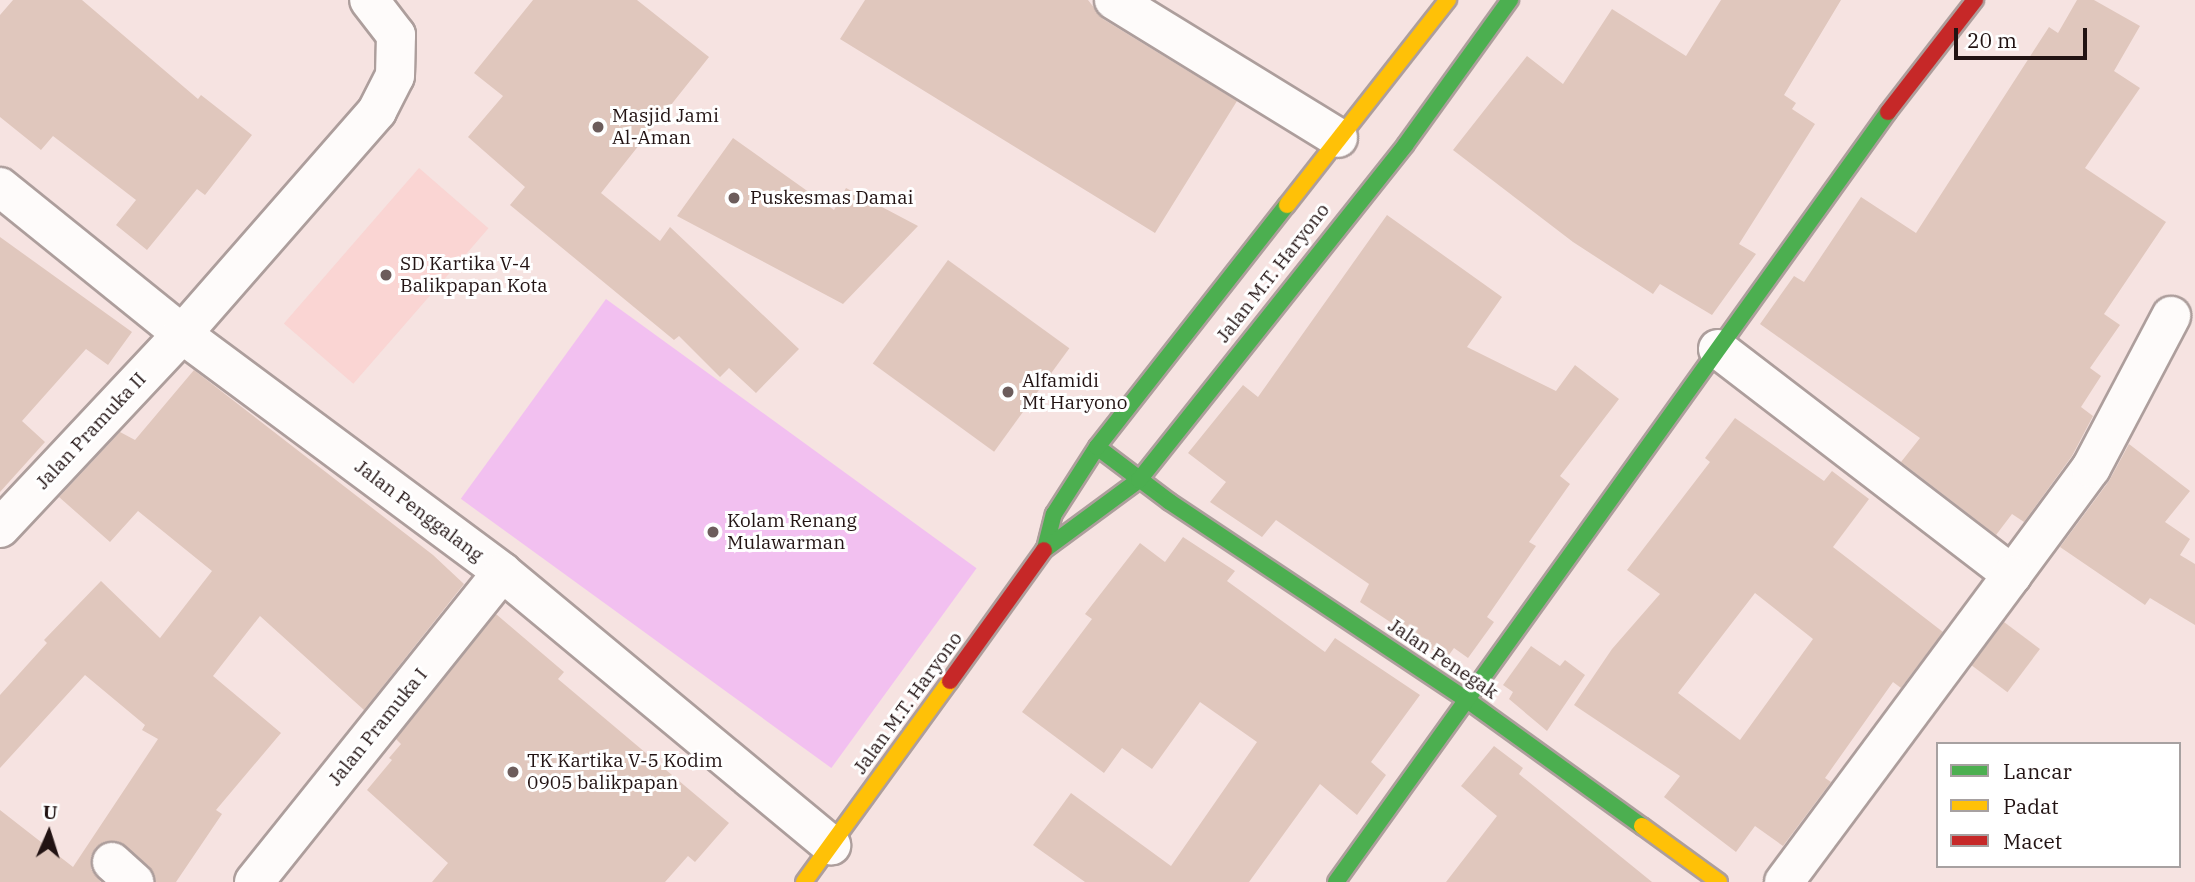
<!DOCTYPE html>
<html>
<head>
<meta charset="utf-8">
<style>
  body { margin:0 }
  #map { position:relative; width:2195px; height:882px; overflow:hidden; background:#f6e3e1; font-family:"IBM Plex Serif",serif }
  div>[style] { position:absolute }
  .built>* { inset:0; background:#fad5d3; transform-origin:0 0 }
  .water>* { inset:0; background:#f2c0f0; transform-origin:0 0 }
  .building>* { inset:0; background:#e0c7bd; transform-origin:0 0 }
  .roads { filter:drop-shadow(2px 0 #ad9e9c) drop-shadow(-2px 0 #ad9e9c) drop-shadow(0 2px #ad9e9c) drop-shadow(0 -2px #ad9e9c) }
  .street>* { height:38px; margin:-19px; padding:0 19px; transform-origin:19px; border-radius:19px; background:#fefbfa }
  .fast>* { height:16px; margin:-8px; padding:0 8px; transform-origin:8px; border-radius:8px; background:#4caf50 }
  .slow>* { height:16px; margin:-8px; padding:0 8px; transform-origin:8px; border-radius:8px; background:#ffc107 }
  .jam>* { height:16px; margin:-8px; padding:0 8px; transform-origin:8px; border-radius:8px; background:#c62828 }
  .dots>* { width:19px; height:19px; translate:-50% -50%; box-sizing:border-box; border:4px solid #fff; border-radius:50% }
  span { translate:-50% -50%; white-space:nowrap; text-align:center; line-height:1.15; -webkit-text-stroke:6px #fff; paint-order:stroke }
  .poi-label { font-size:19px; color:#221313 }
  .left { translate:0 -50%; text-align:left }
  .street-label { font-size:19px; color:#221313 }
  .legend { position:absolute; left:1936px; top:742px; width:245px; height:126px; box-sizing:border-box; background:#fff; border:2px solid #a7a1a1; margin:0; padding:9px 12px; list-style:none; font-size:21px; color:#221313 }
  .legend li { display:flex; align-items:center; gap:14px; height:35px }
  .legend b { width:35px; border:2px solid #a7a1a1 }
  .north { position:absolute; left:14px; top:798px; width:70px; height:70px; -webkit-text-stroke:5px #fff; paint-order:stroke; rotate:3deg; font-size:19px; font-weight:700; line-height:28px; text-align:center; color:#221313 }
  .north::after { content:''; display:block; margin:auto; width:24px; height:32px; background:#221313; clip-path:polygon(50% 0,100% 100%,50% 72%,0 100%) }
  .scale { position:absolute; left:1954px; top:28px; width:133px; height:32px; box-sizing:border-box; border:4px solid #221313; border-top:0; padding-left:9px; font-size:21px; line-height:24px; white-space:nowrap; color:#221313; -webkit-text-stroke:5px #fff; paint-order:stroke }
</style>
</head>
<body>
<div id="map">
  <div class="built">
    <div style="left:419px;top:168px;width:92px;height:206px;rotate:41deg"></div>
  </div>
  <div class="water">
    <div style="left:606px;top:299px;width:458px;height:247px;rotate:36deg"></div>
  </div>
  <div class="building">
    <div style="clip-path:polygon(13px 0,82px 0,198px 99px,201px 95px,252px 135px,205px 195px,197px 189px,147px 250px,116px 225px,136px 200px,53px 136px,41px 150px,0 117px,0 15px)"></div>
    <div style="clip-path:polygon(533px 0,637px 0,709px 57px,601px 193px,660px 241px,670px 227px,799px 349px,756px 393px,729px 368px,720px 377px,679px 336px,674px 340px,510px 205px,525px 187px,468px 137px,503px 96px,474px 73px)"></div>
    <div style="clip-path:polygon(865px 0,1088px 0,1103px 19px,1237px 101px,1155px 233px,840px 39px)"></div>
    <div style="clip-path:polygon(1721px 0,1841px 0,1784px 95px,1796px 103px,1792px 109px,1815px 124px,1739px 244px,1756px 254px,1712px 315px,1660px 284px,1653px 294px,1573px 242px,1453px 150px,1527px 56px,1563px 84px,1612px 9px,1686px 56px)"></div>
    <div style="clip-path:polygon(2077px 0,2094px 0,2140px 26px,2114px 71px,2140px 88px,2085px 168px,2166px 222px,2104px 314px,2120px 325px,2090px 368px,2101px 376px,2081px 407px,2093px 416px,2072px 456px,2024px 522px,2012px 514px,1996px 535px,1901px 462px,1920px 438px,1760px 324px,1794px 276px,1804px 282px,1861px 197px,1916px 233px,2049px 27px,2058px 33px)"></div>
    <div style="clip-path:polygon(733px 138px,834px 210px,846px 188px,918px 226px,843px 304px,677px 216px)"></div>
    <div style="clip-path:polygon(1387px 215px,1502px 297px,1467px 347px,1556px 391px,1575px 365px,1619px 399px,1560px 476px,1570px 484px,1529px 542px,1536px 546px,1487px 617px,1494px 622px,1468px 658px,1454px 648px,1446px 659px,1360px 602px,1369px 584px,1276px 520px,1262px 537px,1210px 502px,1226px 482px,1188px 453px,1243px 385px,1258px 397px)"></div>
    <div style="clip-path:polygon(0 237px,132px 332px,108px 365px,86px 349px,22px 421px,45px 442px,0 492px)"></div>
    <div style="left:948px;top:260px;width:150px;height:128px;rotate:36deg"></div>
    <div style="clip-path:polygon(194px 370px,433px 555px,464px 584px,364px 710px,260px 616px,213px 676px,281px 733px,216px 810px,222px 814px,176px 882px,155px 882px,149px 866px,116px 841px,96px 847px,91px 857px,91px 869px,101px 882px,0 882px,0 810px,73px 867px,158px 739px,142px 730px,145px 725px,85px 675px,0 768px,0 695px,47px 643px,44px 640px,101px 581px,160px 638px,212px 571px,138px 511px,110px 542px,59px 497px,120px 432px,135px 440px)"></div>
    <div style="clip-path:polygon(evenodd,1735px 418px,1824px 481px,1832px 471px,1869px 499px,1833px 547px,1943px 632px,1901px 688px,1893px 682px,1825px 778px,1831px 782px,1783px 846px,1755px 826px,1736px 852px,1664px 797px,1680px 776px,1574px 705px,1612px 649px,1660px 594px,1627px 570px,1710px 462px,1705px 458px,1735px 418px,1755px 593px,1813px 639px,1740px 740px,1678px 693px,1755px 593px)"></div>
    <div style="clip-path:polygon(2129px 444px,2190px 491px,2165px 522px,2190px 539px,2180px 555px,2195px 564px,2195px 625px,2150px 598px,2145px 605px,2060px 547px,2109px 481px)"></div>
    <div style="clip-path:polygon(1183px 537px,1235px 571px,1227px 581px,1325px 652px,1335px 638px,1420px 695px,1371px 762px,1386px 775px,1357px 815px,1320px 784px,1249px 882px,1085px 882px,1033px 845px,1071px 793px,1171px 866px,1257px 742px,1200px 702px,1152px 769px,1122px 748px,1104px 773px,1022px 712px,1092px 619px,1085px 614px,1140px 543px,1165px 562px)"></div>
    <div style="clip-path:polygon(496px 614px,564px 672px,558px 679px,729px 823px,695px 862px,688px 856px,665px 882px,432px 882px,448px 863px,367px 790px,392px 760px,389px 758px,401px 744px,396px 739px)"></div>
    <div style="left:2004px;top:622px;width:45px;height:54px;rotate:37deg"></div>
    <div style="clip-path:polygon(1531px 646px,1560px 666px,1565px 660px,1585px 675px,1547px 731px,1509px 699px,1513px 692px,1503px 685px)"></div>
    <div style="clip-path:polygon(1494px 746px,1523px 768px,1519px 774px,1652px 882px,1446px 882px,1497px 816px,1461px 786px)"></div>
  </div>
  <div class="roads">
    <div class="street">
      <div style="left:1114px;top:0;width:263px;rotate:31.6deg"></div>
      <div style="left:0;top:187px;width:234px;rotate:38.9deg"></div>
      <div style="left:182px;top:334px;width:399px;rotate:36.6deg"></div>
      <div style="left:502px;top:572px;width:428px;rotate:39.7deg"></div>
      <div style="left:1718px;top:349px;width:371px;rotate:37.5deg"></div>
      <div style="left:2012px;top:575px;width:133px;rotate:-53.6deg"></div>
      <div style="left:2091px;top:468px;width:172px;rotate:-62.2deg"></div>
      <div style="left:0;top:528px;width:266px;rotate:-46.8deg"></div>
      <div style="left:182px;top:334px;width:296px;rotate:-48.8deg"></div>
      <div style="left:377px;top:111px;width:39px;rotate:-63deg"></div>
      <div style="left:395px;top:76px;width:41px;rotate:-88.6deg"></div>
      <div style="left:396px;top:35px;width:44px;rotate:-127.6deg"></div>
      <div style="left:112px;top:862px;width:30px;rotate:42deg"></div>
      <div style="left:254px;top:882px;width:397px;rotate:-51.3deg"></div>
      <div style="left:1784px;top:882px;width:382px;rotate:-53.4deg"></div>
    </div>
    <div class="fast">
      <div style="left:1097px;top:447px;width:91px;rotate:37deg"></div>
      <div style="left:1170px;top:502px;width:357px;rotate:33.7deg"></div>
      <div style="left:1467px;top:700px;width:216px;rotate:35.8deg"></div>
      <div style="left:1045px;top:549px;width:36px;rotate:-76deg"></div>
      <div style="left:1054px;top:514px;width:80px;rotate:-57.3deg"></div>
      <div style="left:1097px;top:447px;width:308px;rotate:-51.9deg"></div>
      <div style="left:1044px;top:550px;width:118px;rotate:-36.4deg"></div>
      <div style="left:1139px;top:480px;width:429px;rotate:-51.5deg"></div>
      <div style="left:1406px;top:144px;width:178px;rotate:-54.2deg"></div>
      <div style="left:1336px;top:882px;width:947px;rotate:-54.36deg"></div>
    </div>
    <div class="slow">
      <div style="left:1287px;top:205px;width:261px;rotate:-51.9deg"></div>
      <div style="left:1642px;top:826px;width:95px;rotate:36deg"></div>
      <div style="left:804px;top:882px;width:248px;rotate:-54deg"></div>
    </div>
    <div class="jam">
      <div style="left:1888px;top:112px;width:142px;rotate:-52.2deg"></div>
      <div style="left:950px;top:681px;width:161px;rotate:-54.3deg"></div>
    </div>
  </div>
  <div class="dots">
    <div style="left:598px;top:127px;background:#6c5c5b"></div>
    <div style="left:734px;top:198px;background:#6c5c5b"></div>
    <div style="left:386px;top:275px;background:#6c5c5b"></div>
    <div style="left:1008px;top:392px;background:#6c5c5b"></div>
    <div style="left:713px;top:532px;background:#6c5c5b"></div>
    <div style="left:513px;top:772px;background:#6c5c5b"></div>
  </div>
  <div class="poi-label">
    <span class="left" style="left:612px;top:127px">Masjid Jami<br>Al-Aman</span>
    <span class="left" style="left:750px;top:198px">Puskesmas Damai</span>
    <span class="left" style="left:400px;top:275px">SD Kartika V-4<br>Balikpapan Kota</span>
    <span class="left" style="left:1022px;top:392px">Alfamidi<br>Mt Haryono</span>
    <span class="left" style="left:727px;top:532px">Kolam Renang<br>Mulawarman</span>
    <span class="left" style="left:527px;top:772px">TK Kartika V-5 Kodim<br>0905 balikpapan</span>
  </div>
  <div class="street-label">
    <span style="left:1273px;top:273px;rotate:-52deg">Jalan M.T. Haryono</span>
    <span style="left:91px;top:431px;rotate:-47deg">Jalan Pramuka II</span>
    <span style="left:419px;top:511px;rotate:37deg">Jalan Penggalang</span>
    <span style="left:1443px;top:659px;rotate:34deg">Jalan Penegak</span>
    <span style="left:908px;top:703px;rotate:-54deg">Jalan M.T. Haryono</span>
    <span style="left:378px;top:727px;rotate:-51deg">Jalan Pramuka I</span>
  </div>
  <ul class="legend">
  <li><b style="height:9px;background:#4caf50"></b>Lancar</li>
  <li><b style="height:9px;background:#ffc107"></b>Padat</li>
  <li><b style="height:9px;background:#c62828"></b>Macet</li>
  </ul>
  <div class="north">U</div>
  <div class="scale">20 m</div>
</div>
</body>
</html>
